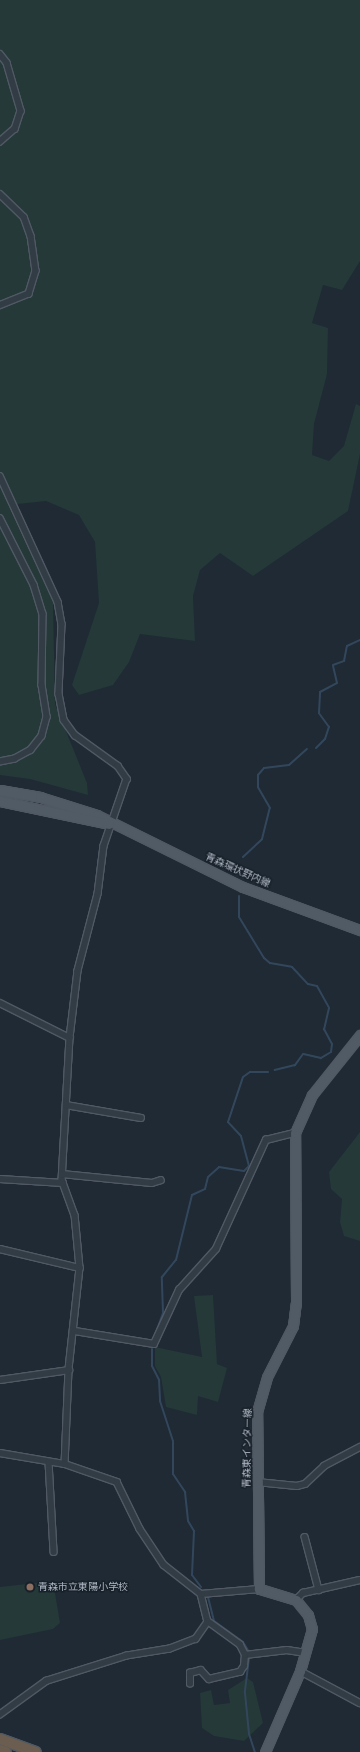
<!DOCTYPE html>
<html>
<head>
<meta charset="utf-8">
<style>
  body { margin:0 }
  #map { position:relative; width:360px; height:1752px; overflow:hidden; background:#1f2a34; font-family:Quicksand,"Noto Sans JP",sans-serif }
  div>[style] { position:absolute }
  .green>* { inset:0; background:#243938 }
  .stream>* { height:2px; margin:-1px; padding:0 1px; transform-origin:1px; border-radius:1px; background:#33475c }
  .roads { filter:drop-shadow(1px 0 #505964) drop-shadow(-1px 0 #505964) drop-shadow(0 1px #505964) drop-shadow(0 -1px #505964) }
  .street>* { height:5.5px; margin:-2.75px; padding:0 2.75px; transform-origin:2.75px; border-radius:2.75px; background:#323c45 }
  .primary>* { height:9px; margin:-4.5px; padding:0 4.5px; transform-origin:4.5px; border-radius:4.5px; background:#505b65 }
  .highway>* { height:10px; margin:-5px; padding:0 5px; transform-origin:5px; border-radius:5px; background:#6b5e50 }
  .dots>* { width:11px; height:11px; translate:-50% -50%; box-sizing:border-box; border:2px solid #182129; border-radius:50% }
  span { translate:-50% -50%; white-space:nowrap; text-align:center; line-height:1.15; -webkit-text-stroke:3px #182129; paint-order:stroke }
  .street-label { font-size:10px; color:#acb6c3 }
  .poi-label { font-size:10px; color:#acb6c3 }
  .left { translate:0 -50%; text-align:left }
</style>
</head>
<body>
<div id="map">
  <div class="green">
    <div style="clip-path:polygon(0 0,360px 0,360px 261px,342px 290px,323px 285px,312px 323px,328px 328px,327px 374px,314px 424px,312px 455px,329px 461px,344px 446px,356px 404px,360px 406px,360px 454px,348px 511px,253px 576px,220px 553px,200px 570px,193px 596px,195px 641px,140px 634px,129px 662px,113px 685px,79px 695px,72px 685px,99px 603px,95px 542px,79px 515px,46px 501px,8px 505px,53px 602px,55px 704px,87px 783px,88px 795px,30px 779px,0 775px)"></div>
    <div style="clip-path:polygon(360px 1132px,360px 1241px,344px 1236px,340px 1222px,342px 1199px,331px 1189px,329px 1172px)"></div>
    <div style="clip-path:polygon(213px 1295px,217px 1364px,227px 1368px,218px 1402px,198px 1396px,197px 1415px,166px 1407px,161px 1377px,155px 1366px,155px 1347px,202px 1357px,194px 1296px)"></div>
    <div style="clip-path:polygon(53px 1581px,60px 1623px,53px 1629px,0 1640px,0 1587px)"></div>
    <div style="clip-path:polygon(247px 1678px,253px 1682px,263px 1723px,244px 1741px,214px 1736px,202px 1728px,200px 1693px,211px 1690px,214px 1705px,230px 1703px,228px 1690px)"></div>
  </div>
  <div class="stream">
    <div style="left:316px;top:748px;width:13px;rotate:-45deg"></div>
    <div style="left:325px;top:739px;width:13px;rotate:-72deg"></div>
    <div style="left:329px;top:727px;width:17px;rotate:-126deg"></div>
    <div style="left:319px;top:713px;width:21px;rotate:-87deg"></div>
    <div style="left:320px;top:692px;width:19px;rotate:-28deg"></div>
    <div style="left:337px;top:683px;width:18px;rotate:-103deg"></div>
    <div style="left:333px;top:665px;width:12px;rotate:-20deg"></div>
    <div style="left:344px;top:661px;width:15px;rotate:-79deg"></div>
    <div style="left:347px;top:646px;width:14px;rotate:-25deg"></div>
    <div style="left:243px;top:857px;width:26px;rotate:-43deg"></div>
    <div style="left:262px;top:839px;width:32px;rotate:-76deg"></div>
    <div style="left:270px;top:808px;width:24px;rotate:-120deg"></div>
    <div style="left:258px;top:787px;width:12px;rotate:-90deg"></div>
    <div style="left:258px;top:775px;width:9px;rotate:-49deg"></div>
    <div style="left:264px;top:768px;width:25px;rotate:-7deg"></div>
    <div style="left:289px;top:765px;width:24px;rotate:-42deg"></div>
    <div style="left:239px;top:896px;width:21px;rotate:90deg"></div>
    <div style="left:239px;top:917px;width:48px;rotate:58.6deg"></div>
    <div style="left:264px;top:958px;width:8px;rotate:40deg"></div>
    <div style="left:270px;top:963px;width:22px;rotate:10deg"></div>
    <div style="left:292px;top:967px;width:23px;rotate:47deg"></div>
    <div style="left:308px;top:984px;width:9px;rotate:13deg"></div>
    <div style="left:317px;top:986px;width:25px;rotate:61deg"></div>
    <div style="left:329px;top:1008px;width:22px;rotate:103deg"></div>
    <div style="left:324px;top:1029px;width:17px;rotate:62deg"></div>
    <div style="left:332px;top:1044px;width:8px;rotate:97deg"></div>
    <div style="left:331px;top:1052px;width:12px;rotate:149deg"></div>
    <div style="left:321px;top:1058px;width:18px;rotate:-167deg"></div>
    <div style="left:303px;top:1054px;width:14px;rotate:126deg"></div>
    <div style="left:295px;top:1065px;width:21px;rotate:166deg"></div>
    <div style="left:155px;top:1335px;width:23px;rotate:-70deg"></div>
    <div style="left:163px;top:1313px;width:36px;rotate:-92deg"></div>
    <div style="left:162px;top:1277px;width:22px;rotate:-51deg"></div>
    <div style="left:176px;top:1260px;width:67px;rotate:-76.2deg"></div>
    <div style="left:192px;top:1195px;width:14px;rotate:-25deg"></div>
    <div style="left:205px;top:1189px;width:12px;rotate:-76deg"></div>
    <div style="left:208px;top:1177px;width:15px;rotate:-42deg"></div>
    <div style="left:219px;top:1167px;width:25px;rotate:9deg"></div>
    <div style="left:244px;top:1171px;width:7px;rotate:-45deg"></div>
    <div style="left:249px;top:1166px;width:31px;rotate:-105deg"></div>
    <div style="left:241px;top:1136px;width:19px;rotate:-133deg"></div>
    <div style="left:228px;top:1122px;width:47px;rotate:-71.6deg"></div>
    <div style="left:243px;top:1077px;width:9px;rotate:-36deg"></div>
    <div style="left:250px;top:1072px;width:18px"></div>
    <div style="left:152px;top:1349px;width:17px;rotate:90deg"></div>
    <div style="left:152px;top:1366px;width:16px;rotate:63deg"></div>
    <div style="left:159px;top:1380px;width:21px;rotate:87deg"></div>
    <div style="left:160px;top:1401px;width:42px;rotate:72deg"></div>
    <div style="left:173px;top:1441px;width:33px;rotate:90deg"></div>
    <div style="left:173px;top:1474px;width:22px;rotate:56deg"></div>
    <div style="left:185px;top:1492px;width:29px;rotate:84deg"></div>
    <div style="left:188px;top:1521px;width:12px;rotate:59deg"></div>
    <div style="left:194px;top:1531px;width:44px;rotate:92.6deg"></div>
    <div style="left:192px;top:1575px;width:15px;rotate:53deg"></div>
    <div style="left:208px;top:1597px;width:25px;rotate:76deg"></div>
    <div style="left:214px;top:1621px;width:36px;rotate:36deg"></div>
    <div style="left:243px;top:1642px;width:12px;rotate:59deg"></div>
    <div style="left:249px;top:1658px;width:35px;rotate:97deg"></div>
    <div style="left:245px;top:1693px;width:41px;rotate:84.4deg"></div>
    <div style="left:249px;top:1734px;width:19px;rotate:72deg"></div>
  </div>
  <div class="roads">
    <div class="street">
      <div style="left:0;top:54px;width:11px;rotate:52deg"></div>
      <div style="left:7px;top:63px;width:50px;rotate:73.7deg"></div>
      <div style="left:21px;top:111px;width:19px;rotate:108deg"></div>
      <div style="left:15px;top:129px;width:20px;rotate:139deg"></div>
      <div style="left:0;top:194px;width:33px;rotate:44deg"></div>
      <div style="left:24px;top:217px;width:20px;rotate:70deg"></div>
      <div style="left:31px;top:236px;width:35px;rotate:82deg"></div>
      <div style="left:36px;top:271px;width:24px;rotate:107deg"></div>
      <div style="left:29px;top:294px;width:31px;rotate:158deg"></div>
      <div style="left:0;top:476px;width:139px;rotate:65.3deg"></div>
      <div style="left:58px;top:602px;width:22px;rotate:80deg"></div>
      <div style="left:62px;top:624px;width:70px;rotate:92.5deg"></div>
      <div style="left:59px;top:694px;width:26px;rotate:79deg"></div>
      <div style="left:64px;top:720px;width:19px;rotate:54deg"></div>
      <div style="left:75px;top:735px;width:53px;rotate:35.8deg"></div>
      <div style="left:118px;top:766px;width:16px;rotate:55deg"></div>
      <div style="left:127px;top:779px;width:71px;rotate:108.9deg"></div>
      <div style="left:104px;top:846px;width:48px;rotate:97.1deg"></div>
      <div style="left:98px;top:894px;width:80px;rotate:104.6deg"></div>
      <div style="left:78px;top:971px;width:67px;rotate:96.8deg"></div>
      <div style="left:70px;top:1038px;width:142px;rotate:93.2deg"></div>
      <div style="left:62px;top:1180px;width:37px;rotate:70deg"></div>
      <div style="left:75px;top:1215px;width:53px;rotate:84.6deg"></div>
      <div style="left:80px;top:1268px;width:103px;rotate:96.2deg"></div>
      <div style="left:69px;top:1370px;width:94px;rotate:92.4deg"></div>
      <div style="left:0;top:518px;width:75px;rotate:63.1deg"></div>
      <div style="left:34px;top:585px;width:30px;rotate:73deg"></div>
      <div style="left:43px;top:614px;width:71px;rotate:90.8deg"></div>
      <div style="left:42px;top:685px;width:32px;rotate:81deg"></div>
      <div style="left:47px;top:717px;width:20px;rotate:105deg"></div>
      <div style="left:42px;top:736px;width:18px;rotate:128deg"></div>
      <div style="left:31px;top:750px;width:18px;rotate:151deg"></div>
      <div style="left:15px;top:759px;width:15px;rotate:169deg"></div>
      <div style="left:0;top:1003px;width:78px;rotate:26.6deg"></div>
      <div style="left:66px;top:1105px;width:76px;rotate:9.8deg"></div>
      <div style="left:62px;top:1174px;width:90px;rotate:5.7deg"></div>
      <div style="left:152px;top:1183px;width:9px;rotate:-18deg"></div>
      <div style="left:0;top:1179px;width:63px;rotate:3.6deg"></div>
      <div style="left:0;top:1249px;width:82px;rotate:13.4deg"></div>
      <div style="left:75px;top:1331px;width:80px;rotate:9.3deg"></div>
      <div style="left:154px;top:1344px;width:60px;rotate:-65.2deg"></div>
      <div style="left:179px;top:1290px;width:55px;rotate:-47.9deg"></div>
      <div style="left:216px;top:1249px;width:120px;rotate:-65.4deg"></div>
      <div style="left:266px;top:1140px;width:30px;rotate:-14deg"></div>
      <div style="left:0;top:1380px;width:70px;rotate:-8.2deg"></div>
      <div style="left:0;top:1453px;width:66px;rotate:9.6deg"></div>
      <div style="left:65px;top:1464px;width:55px;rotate:19.1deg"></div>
      <div style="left:117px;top:1482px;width:52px;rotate:63.9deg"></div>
      <div style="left:140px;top:1529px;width:43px;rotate:56.3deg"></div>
      <div style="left:164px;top:1565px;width:47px;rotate:38.1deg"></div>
      <div style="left:201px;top:1594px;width:29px;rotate:76deg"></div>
      <div style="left:208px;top:1622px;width:21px;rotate:125deg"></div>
      <div style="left:196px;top:1639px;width:28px;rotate:159deg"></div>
      <div style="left:170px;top:1649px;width:44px;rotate:170.8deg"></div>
      <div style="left:127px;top:1656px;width:84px;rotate:162.6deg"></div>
      <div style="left:47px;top:1681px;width:58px;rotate:144.1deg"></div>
      <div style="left:49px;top:1462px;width:90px;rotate:86.8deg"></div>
      <div style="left:257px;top:1482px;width:40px;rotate:5.7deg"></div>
      <div style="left:297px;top:1486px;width:8px;rotate:-14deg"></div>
      <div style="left:305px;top:1484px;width:26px;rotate:-43deg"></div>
      <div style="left:324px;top:1466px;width:41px;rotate:-27.8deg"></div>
      <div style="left:305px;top:1537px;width:55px;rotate:75.2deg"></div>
      <div style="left:201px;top:1594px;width:58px;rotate:-4.9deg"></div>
      <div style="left:296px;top:1600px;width:10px;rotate:-45deg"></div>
      <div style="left:303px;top:1593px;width:58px;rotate:-12.8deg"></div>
      <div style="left:245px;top:1655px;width:42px;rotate:-6.8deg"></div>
      <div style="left:287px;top:1650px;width:19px;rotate:9deg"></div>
      <div style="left:300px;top:1671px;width:68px;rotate:28.1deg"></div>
      <div style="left:190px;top:1684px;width:11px;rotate:-90deg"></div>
      <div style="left:190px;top:1673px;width:11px;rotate:-15deg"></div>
      <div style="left:201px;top:1670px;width:12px;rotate:48deg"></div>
      <div style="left:209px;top:1679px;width:32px;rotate:-13deg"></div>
      <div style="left:240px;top:1672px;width:7px;rotate:-56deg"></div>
      <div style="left:244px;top:1666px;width:11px;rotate:-85deg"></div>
      <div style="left:245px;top:1655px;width:11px;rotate:-117deg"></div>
      <div style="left:240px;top:1645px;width:39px;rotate:-144deg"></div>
    </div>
    <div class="primary">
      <div style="left:0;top:790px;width:41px;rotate:9.9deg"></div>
      <div style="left:40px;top:797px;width:60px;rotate:17.5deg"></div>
      <div style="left:97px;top:815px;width:163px;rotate:26.3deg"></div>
      <div style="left:243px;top:887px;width:125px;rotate:20.2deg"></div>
      <div style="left:0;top:801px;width:111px;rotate:11.9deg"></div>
      <div style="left:265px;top:1752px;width:88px;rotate:-66.6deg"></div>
      <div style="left:300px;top:1671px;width:44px;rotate:-74.1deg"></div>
      <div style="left:312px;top:1629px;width:15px;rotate:-106deg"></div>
      <div style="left:308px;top:1615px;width:19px;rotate:-129deg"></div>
      <div style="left:296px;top:1600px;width:39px;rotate:-163deg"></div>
      <div style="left:259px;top:1589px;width:177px;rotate:-90.6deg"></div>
      <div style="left:257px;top:1412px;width:36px;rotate:-74deg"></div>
      <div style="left:267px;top:1377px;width:57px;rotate:-63deg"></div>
      <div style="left:293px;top:1326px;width:23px;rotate:-83deg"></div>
      <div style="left:296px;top:1303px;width:170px;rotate:-90.3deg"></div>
      <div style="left:295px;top:1133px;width:42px;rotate:-65.9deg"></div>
      <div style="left:312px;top:1095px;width:77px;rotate:-51.3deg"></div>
    </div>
    <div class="highway">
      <div style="left:0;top:1739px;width:38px;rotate:20deg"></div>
      <div style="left:0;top:1750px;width:6px;rotate:18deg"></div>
    </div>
  </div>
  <div class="dots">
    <div style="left:30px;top:1587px;background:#8d6e63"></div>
  </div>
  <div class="street-label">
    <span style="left:238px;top:870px;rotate:24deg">青森環状野内線</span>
    <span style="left:247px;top:1448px;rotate:-89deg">青森東インター線</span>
  </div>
  <div class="poi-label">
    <span class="left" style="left:38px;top:1587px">青森市立東陽小学校</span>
  </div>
</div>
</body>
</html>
